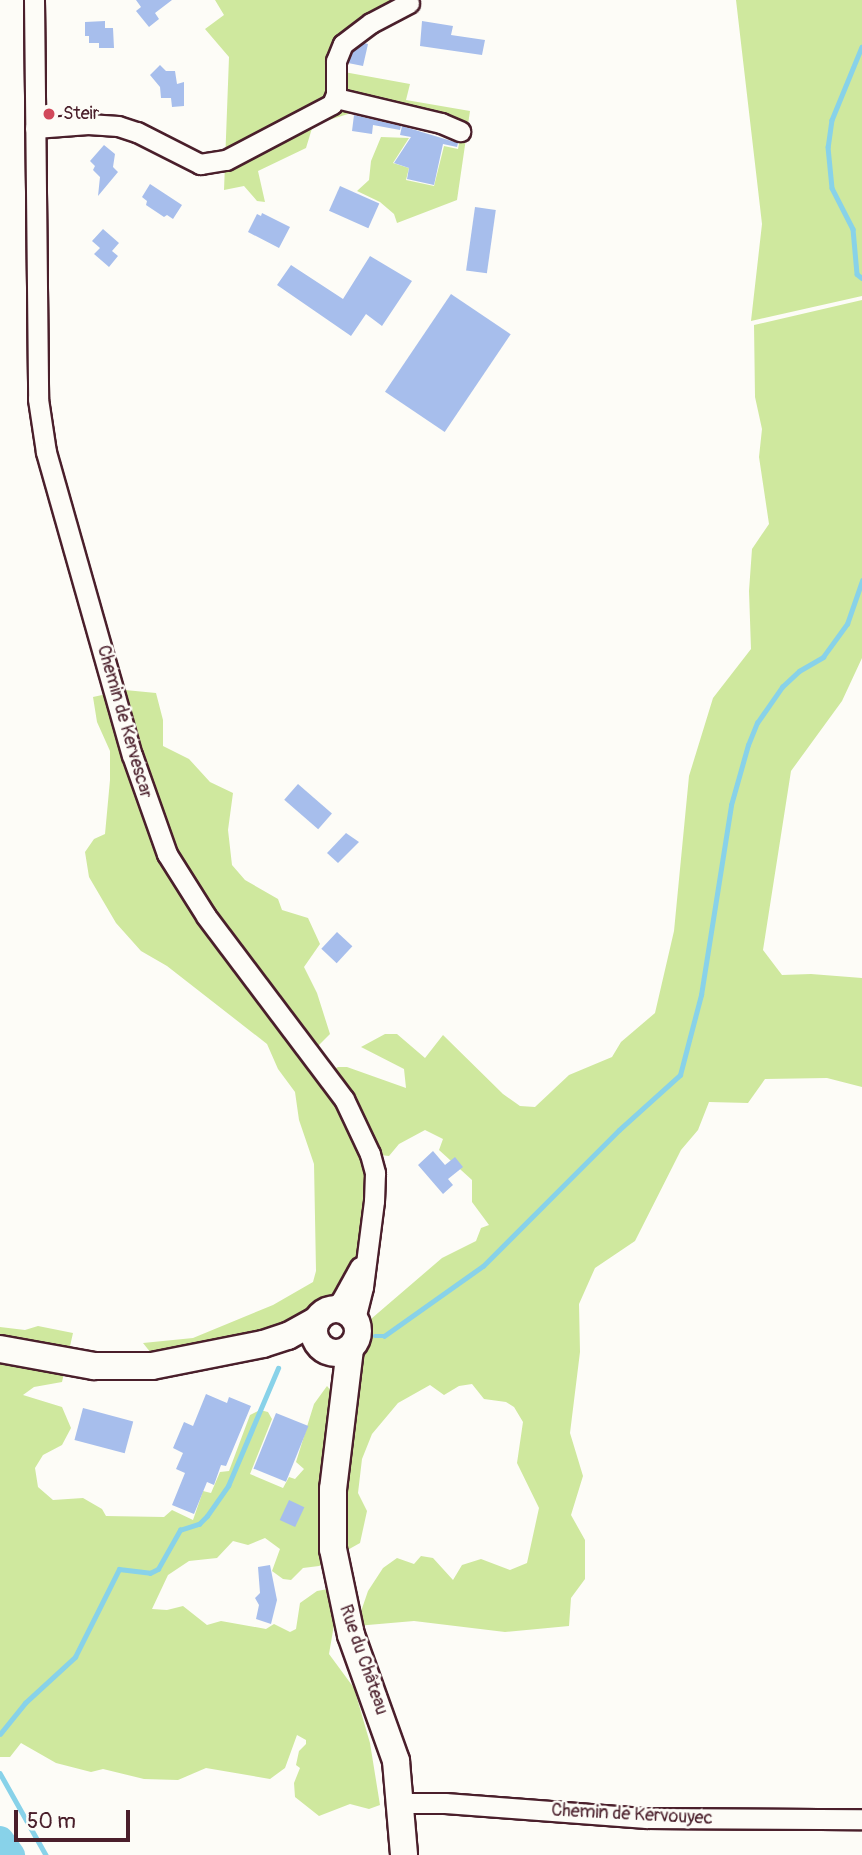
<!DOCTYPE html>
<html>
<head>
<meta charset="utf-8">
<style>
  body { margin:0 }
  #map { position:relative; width:862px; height:1855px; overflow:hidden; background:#fdfcf7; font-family:Pangolin,sans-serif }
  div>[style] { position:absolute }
  .green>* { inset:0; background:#cfe89e }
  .stream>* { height:4.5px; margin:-2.25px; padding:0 2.25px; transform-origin:2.25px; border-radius:2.25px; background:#88d2e9 }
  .river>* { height:28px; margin:-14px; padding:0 14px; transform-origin:14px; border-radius:14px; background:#88d2e9 }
  .building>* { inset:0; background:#a7beec; transform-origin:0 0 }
  .roads { filter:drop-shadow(2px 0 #4a1f2b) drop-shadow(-2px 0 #4a1f2b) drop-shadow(0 2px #4a1f2b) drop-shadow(0 -2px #4a1f2b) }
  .street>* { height:19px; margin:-9.5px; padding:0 9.5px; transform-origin:9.5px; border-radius:9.5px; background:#fdfcf7 }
  .secondary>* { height:26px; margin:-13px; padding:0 13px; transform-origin:13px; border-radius:13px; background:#fdfcf7 }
  .secondary>.ring { margin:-13px; padding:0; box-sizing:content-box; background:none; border:26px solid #fdfcf7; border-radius:50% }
  .dots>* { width:19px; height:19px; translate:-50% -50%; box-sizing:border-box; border:4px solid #fdfcf7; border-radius:50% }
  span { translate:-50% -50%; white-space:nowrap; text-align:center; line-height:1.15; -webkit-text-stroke:5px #fdfcf7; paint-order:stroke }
  .poi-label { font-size:18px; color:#4a1f2b }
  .left { translate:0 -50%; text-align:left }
  .street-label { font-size:18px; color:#4a1f2b }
  .scale { position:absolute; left:14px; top:1810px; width:116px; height:32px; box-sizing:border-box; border:4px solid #4a1f2b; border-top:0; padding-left:9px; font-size:21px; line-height:24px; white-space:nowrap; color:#4a1f2b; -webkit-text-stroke:5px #fdfcf7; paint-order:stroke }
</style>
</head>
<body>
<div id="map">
  <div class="green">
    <div style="clip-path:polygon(215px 0,397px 0,333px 70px,410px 84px,406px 100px,470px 111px,457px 200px,397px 223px,394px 214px,380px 202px,357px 191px,369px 180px,371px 161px,381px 137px,409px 138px,393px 163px,409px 168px,406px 180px,434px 186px,444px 146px,458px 149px,461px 133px,351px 106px,348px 114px,313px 125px,306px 148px,258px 171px,265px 202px,257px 201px,244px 186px,224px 190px,229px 57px,205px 29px,224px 15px)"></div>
    <div style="clip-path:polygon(736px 0,862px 0,862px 296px,751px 321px,762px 224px)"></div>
    <div style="clip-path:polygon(862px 300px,862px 658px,842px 701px,791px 771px,763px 950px,782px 975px,811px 974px,862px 978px,862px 1087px,827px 1078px,765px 1079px,748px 1103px,709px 1102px,698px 1130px,681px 1150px,635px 1241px,595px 1268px,579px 1304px,580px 1352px,570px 1433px,583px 1476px,571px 1515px,585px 1540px,585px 1579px,571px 1598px,569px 1626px,505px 1632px,414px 1621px,356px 1626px,368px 1591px,383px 1568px,397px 1558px,414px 1564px,421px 1556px,433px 1558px,453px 1580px,462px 1565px,481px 1559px,510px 1570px,527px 1563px,539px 1508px,517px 1463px,523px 1422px,514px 1407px,506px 1402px,484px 1399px,472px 1384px,459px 1386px,444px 1395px,430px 1385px,398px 1403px,372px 1434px,362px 1459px,358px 1493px,367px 1511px,360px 1543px,319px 1566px,303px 1568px,291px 1580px,283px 1579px,272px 1571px,280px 1549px,265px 1538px,248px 1545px,233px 1541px,217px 1558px,189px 1561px,168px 1575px,152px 1609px,167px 1610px,183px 1606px,207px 1625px,221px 1621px,266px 1629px,274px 1624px,290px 1632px,296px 1629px,300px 1603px,317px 1591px,328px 1589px,335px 1619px,329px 1654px,354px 1688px,370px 1743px,380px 1805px,369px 1809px,350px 1804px,319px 1816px,295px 1797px,294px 1783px,300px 1768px,296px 1765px,299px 1751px,306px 1744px,306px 1740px,297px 1735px,285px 1768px,270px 1779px,206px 1768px,178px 1780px,144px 1779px,103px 1769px,91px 1772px,56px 1763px,21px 1743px,10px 1757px,0 1757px,0 1327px,25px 1330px,38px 1326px,73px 1333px,62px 1382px,34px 1387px,23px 1395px,62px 1407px,71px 1428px,62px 1445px,43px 1455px,35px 1468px,38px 1487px,53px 1500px,83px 1498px,102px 1509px,106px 1516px,164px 1517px,172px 1510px,193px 1520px,203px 1491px,211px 1493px,220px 1472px,229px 1471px,250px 1415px,260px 1410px,268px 1412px,272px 1419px,250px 1474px,283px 1488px,289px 1477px,295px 1479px,304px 1469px,296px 1462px,314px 1404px,327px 1386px,333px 1393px,359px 1357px,364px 1342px,364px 1325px,442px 1258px,476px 1241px,481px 1228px,489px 1225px,472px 1202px,472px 1180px,439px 1150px,443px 1139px,425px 1130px,399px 1144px,389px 1156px,363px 1153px,369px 1203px,362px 1255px,351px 1277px,328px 1300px,298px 1322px,155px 1358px,143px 1343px,193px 1338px,273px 1305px,313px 1282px,316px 1271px,314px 1164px,299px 1120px,295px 1092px,278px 1069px,267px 1044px,167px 966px,141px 951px,116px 923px,89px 877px,85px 852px,94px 839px,105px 834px,110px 780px,110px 751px,97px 722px,93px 697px,125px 690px,156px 693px,163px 720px,163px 746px,189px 759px,210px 782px,233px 793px,228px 830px,232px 865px,245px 880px,278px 899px,282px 910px,308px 918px,320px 944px,304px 967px,317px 993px,330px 1034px,306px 1058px,320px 1076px,338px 1067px,347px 1067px,406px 1088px,404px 1069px,361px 1047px,385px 1034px,397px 1034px,425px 1058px,443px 1035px,503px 1094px,520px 1106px,535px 1107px,569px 1075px,612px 1057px,621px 1042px,655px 1013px,674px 931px,689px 776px,713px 698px,751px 649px,749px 591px,752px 549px,769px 524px,759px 457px,762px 429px,755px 397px,754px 325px)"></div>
  </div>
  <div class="stream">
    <div style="left:862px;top:47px;width:79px;rotate:112.3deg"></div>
    <div style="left:832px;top:120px;width:27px;rotate:98deg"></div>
    <div style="left:828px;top:147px;width:41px;rotate:84.4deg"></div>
    <div style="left:832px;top:188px;width:46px;rotate:62.9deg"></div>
    <div style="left:853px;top:229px;width:45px;rotate:84.9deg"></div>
    <div style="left:857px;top:274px;width:6px;rotate:39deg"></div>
    <div style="left:375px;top:1336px;width:9px"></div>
    <div style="left:384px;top:1336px;width:121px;rotate:-35.3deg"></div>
    <div style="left:483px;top:1266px;width:192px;rotate:-45deg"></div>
    <div style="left:619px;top:1130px;width:82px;rotate:-42deg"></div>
    <div style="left:680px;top:1075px;width:83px;rotate:-75.3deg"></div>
    <div style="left:701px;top:995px;width:192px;rotate:-81deg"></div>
    <div style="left:731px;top:805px;width:62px;rotate:-74.2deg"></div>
    <div style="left:748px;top:745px;width:24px;rotate:-68deg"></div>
    <div style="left:757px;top:723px;width:44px;rotate:-55.2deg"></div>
    <div style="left:782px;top:687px;width:23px;rotate:-43deg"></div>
    <div style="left:799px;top:671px;width:28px;rotate:-30deg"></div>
    <div style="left:823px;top:657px;width:41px;rotate:-54deg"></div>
    <div style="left:847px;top:624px;width:46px;rotate:-70.8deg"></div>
    <div style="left:0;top:1734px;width:40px;rotate:-51deg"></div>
    <div style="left:25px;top:1703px;width:68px;rotate:-42.6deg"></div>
    <div style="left:75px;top:1657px;width:98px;rotate:-63.4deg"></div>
    <div style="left:119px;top:1569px;width:31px;rotate:7deg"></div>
    <div style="left:150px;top:1573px;width:9px;rotate:-27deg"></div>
    <div style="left:158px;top:1569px;width:45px;rotate:-60.6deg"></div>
    <div style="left:180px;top:1530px;width:20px;rotate:-18deg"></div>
    <div style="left:199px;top:1524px;width:11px;rotate:-45deg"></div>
    <div style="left:207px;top:1516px;width:37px;rotate:-55deg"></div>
    <div style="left:228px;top:1486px;width:128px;rotate:-67deg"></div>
    <div style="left:0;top:1773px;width:94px;rotate:60.7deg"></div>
  </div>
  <div class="river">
    <div style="left:0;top:1840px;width:19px;rotate:54deg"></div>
  </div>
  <div class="building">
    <div style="clip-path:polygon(136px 0,172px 0,155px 13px,159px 19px,149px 27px,136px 11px,141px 7px)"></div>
    <div style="clip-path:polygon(105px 21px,105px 28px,113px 28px,114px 48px,99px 48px,99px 43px,89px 43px,89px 36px,85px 36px,85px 22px)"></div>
    <div style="clip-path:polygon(422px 21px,453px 26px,451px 35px,485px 40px,482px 55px,420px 46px)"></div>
    <div style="clip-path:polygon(364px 43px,368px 44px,363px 66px,348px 63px,353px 52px)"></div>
    <div style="clip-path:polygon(160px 65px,166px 71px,175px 71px,177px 84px,184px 82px,184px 106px,172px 107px,171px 98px,161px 98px,160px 87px,150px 75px)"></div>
    <div style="clip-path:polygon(354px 115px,401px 126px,400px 130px,373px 125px,372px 134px,352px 131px)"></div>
    <div style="clip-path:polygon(402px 126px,458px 143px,457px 147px,443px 144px,434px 185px,407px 179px,409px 168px,394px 163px,411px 137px,400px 135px)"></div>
    <div style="clip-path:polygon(104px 145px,115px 154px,113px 167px,118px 172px,98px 196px,100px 177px,93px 170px,95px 166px,90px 161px)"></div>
    <div style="clip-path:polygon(150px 184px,182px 205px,173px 219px,167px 215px,164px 217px,146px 205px,147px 201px,142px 197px)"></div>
    <div style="left:340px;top:186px;width:43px;height:27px;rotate:24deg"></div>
    <div style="left:475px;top:207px;width:21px;height:64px;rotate:8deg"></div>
    <div style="clip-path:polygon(262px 213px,290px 227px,279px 248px,248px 232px,257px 214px,261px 216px)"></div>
    <div style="clip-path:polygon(103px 229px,119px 243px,112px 251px,118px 256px,109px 267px,94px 254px,100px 248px,92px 241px)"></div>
    <div style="clip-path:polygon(370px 256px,412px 281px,382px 326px,366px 314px,351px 336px,277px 285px,291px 265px,343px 299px)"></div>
    <div style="left:451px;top:294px;width:72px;height:118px;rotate:34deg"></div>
    <div style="left:298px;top:784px;width:45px;height:21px;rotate:41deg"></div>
    <div style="clip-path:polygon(346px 833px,359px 842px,338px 863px,327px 853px)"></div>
    <div style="left:337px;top:932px;width:21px;height:23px;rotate:43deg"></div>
    <div style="clip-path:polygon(433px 1151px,445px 1165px,455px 1157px,463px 1167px,448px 1179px,453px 1185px,443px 1194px,418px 1165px)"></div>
    <div style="clip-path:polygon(206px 1394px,227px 1403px,229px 1397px,251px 1406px,226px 1466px,221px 1465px,214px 1485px,207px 1482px,194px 1514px,172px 1505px,185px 1473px,176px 1469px,183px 1453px,173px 1448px,184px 1422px,193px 1426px)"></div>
    <div style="left:83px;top:1408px;width:52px;height:33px;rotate:15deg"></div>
    <div style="left:276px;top:1413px;width:35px;height:60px;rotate:22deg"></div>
    <div style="left:289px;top:1500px;width:17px;height:22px;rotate:25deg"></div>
    <div style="clip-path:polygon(270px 1565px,277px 1600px,271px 1624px,256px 1619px,259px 1605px,255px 1598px,260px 1593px,258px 1567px)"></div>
  </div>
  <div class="roads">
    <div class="street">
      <div style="left:34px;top:0;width:399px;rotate:89.4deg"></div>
      <div style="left:38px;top:399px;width:54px;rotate:81.4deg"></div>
      <div style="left:46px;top:452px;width:315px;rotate:74.2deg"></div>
      <div style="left:132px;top:755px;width:105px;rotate:70.5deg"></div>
      <div style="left:167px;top:854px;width:73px;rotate:57.8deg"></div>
      <div style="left:206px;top:916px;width:229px;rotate:53deg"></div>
      <div style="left:344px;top:1099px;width:61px;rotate:64.7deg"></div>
      <div style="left:370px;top:1154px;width:20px;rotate:75deg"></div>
      <div style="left:375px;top:1173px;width:28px;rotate:92deg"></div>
      <div style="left:374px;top:1201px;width:87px;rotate:97.3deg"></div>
      <div style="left:363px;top:1287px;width:33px;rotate:104deg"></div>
      <div style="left:336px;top:98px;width:108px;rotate:13.4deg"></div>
      <div style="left:441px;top:123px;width:21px;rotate:23deg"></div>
      <div style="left:35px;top:128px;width:53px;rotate:-4.3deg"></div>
      <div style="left:88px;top:124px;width:30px;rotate:4deg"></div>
      <div style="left:118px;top:126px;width:20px;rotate:18deg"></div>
      <div style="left:137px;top:132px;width:71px;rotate:26.9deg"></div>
      <div style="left:200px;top:164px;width:26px;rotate:-9deg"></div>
      <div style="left:226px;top:160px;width:120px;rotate:-27.8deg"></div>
      <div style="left:332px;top:104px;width:11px;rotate:-68deg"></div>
      <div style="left:336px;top:94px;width:33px;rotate:-90deg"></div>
      <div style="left:336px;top:61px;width:18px;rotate:-68deg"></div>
      <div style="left:343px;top:44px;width:35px;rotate:-37deg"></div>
      <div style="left:371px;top:23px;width:43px;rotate:-27.8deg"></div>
      <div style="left:332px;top:1309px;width:12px;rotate:-42deg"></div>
      <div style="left:341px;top:1301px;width:39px;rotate:-61deg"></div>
      <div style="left:402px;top:1803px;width:43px"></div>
      <div style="left:445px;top:1803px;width:202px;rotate:4.3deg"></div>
      <div style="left:646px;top:1818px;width:216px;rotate:0.3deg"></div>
    </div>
    <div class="secondary">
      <div class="ring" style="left:314px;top:1309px;width:18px;height:18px"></div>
      <div style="left:0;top:1349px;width:96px;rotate:10.3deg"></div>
      <div style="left:94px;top:1366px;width:58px"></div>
      <div style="left:152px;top:1366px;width:113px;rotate:-11.2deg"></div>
      <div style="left:263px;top:1344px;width:26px;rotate:-18deg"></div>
      <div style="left:288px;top:1336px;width:33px;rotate:-29deg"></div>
      <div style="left:350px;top:1349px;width:141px;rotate:96.9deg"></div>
      <div style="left:333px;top:1489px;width:60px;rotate:90deg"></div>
      <div style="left:333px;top:1549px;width:88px;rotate:78.2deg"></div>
      <div style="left:351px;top:1635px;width:134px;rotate:70.3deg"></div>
      <div style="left:396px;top:1761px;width:94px;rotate:85.1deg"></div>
    </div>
  </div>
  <div class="dots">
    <div style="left:49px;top:114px;background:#d1495b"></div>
  </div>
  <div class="poi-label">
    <span class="left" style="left:63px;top:114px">Steir</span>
  </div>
  <div class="street-label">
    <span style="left:124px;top:722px;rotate:74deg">Chemin de Kervescar</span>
    <span style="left:363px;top:1660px;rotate:71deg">Rue du Château</span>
    <span style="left:632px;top:1815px;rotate:3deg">Chemin de Kervouyec</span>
  </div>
  <div class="scale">50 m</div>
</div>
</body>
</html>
